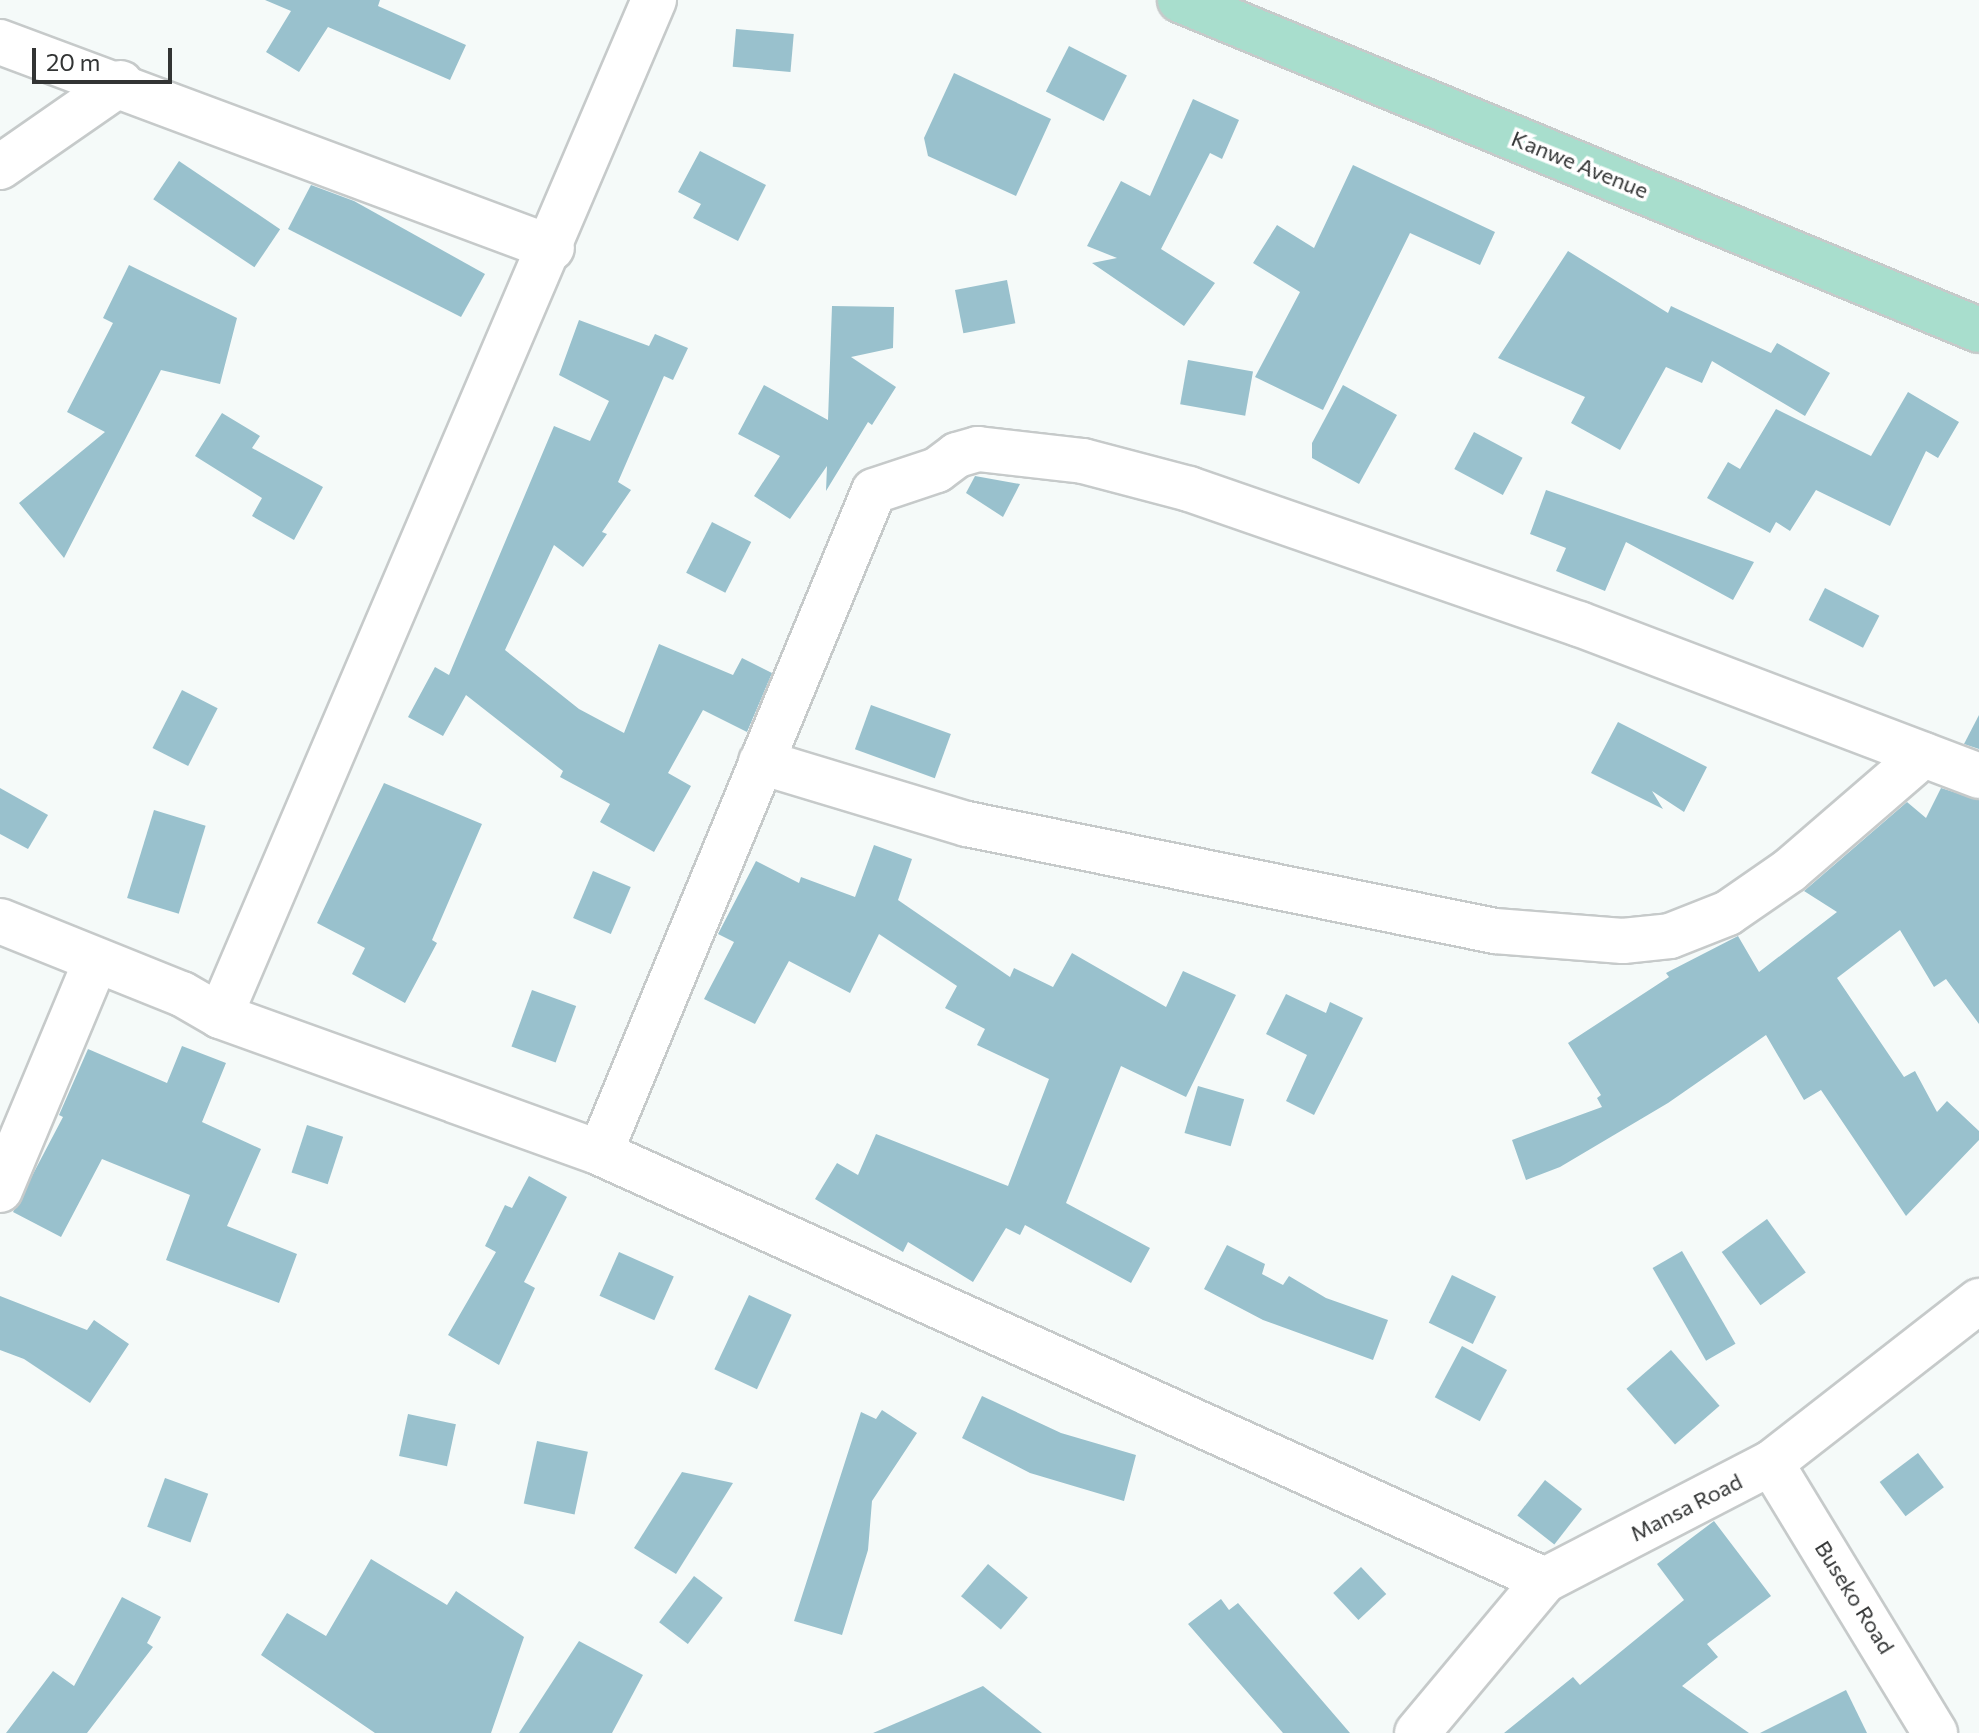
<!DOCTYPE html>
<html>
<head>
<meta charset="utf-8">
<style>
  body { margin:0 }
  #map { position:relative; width:1979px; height:1733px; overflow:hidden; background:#f5faf9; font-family:Commissioner,sans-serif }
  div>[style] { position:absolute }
  .building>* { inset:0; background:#99c1cd; transform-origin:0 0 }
  .roads { filter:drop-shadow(2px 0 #c6caca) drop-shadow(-2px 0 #c6caca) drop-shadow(0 2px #c6caca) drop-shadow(0 -2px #c6caca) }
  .minor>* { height:44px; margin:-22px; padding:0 22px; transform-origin:22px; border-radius:22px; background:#fff }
  .major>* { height:44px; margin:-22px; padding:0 22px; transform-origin:22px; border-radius:22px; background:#a8decd }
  span { translate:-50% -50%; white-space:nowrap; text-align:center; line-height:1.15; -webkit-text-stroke:7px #fff; paint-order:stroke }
  .street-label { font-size:22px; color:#323434 }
  .scale { position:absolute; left:32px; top:48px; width:140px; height:36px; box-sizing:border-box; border:4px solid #323434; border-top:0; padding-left:10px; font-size:24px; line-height:28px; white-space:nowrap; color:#323434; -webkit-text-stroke:6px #fff; paint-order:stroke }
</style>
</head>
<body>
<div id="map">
  <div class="building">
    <div style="clip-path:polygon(265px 0,380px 0,378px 6px,466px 45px,450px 80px,328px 27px,299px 72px,266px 52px,291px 11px)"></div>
    <div style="left:736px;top:29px;width:58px;height:38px;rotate:5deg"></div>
    <div style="left:1069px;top:46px;width:65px;height:51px;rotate:27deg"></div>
    <div style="clip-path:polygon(954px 73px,1051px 119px,1016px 196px,928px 156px,924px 138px)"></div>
    <div style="clip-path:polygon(1193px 99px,1239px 120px,1222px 159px,1210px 153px,1161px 249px,1215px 283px,1184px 326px,1092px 263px,1117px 258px,1087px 246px,1121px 181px,1150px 196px)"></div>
    <div style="clip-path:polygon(700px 151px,766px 185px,738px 241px,693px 218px,701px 204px,678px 192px)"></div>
    <div style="left:179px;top:161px;width:122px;height:46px;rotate:34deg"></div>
    <div style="clip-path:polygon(1353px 165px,1495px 232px,1480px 265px,1410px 233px,1323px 410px,1255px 377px,1300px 292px,1253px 263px,1277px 225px,1314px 248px)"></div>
    <div style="clip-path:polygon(311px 185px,354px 201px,485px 274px,461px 317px,288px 229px)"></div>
    <div style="clip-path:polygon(1568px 251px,1668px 313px,1671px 306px,1771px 353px,1777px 343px,1830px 373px,1805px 416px,1712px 361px,1702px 383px,1666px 367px,1620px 450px,1571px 423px,1585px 397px,1498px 358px)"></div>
    <div style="clip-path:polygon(129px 265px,237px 318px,220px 384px,161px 370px,64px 558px,19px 503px,105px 432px,67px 412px,113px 323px,103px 318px)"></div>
    <div style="left:1007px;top:280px;width:44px;height:53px;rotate:79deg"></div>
    <div style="clip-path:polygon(832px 306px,894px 307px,893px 348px,851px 357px,896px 387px,872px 425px,868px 422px,826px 491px,827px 466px,790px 519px,754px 496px,780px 456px,738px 434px,764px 385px,828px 420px)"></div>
    <div style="clip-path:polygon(579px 320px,649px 346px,655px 334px,688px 348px,673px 380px,664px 376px,618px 482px,631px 490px,602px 532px,607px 534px,583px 567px,554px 545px,505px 650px,579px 709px,624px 733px,659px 644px,733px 675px,742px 658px,772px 673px,747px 732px,703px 710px,668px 773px,691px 786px,654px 852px,600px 822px,610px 804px,560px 777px,563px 771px,466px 695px,443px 736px,408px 717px,435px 667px,449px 675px,554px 426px,590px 441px,609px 401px,559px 375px)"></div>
    <div style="left:1188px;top:360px;width:66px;height:45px;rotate:10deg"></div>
    <div style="clip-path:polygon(1343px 385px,1397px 415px,1359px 484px,1312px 458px,1312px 443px)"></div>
    <div style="clip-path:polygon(1908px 392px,1959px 422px,1938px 458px,1926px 451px,1890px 526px,1816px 490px,1790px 531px,1776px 522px,1770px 533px,1707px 498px,1728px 462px,1740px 469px,1776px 409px,1871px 456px)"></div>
    <div style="clip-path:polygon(222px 413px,260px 436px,252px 448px,323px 487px,294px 540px,252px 516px,262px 498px,195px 456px)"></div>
    <div style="left:1474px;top:432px;width:55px;height:42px;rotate:28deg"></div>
    <div style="clip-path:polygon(975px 476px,1020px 484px,1003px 517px,966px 493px)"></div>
    <div style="clip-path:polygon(1546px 490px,1635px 521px,1754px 562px,1733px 600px,1626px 542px,1605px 591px,1556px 571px,1566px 548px,1530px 534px)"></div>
    <div style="left:712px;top:522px;width:44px;height:57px;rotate:27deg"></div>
    <div style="left:1825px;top:588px;width:61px;height:36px;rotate:27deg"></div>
    <div style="left:182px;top:690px;width:40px;height:65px;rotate:27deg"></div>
    <div style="left:871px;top:705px;width:85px;height:47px;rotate:20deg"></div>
    <div style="clip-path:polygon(1979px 715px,1979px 749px,1964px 744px)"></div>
    <div style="clip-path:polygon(1618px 722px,1707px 767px,1684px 812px,1652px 791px,1663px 809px,1591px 773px)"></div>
    <div style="clip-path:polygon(384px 783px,482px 824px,432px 940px,437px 943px,405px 1003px,352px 974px,365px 948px,317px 923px)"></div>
    <div style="clip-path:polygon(0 788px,48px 815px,28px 849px,0 834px)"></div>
    <div style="clip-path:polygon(1941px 788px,1979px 800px,1979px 1024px,1946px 979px,1934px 987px,1900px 930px,1837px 978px,1904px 1077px,1915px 1071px,1937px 1112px,1947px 1101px,1979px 1131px,1979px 1140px,1906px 1216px,1821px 1090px,1804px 1100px,1766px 1035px,1668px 1103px,1560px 1167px,1526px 1180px,1512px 1140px,1602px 1107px,1597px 1098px,1601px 1095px,1568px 1043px,1669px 977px,1666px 973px,1738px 936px,1759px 972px,1837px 912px,1804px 891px,1907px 802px,1926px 818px)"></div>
    <div style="left:154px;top:810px;width:54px;height:92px;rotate:17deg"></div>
    <div style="clip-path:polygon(874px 845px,912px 859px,898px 900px,1010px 977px,1014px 968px,1053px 987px,1072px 953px,1166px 1007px,1183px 971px,1236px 995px,1186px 1097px,1121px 1066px,1066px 1203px,1150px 1248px,1131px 1283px,1025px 1225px,1020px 1235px,1006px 1228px,973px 1282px,908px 1242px,903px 1252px,815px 1199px,837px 1163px,858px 1175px,876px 1134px,1008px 1186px,1049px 1079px,977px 1045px,985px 1029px,945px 1008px,957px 986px,879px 934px,850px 993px,789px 961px,755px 1024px,704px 999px,734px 942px,718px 934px,756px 861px,799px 883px,801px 877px,855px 897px)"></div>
    <div style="left:593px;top:871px;width:41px;height:51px;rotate:23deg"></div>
    <div style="left:532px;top:990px;width:47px;height:60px;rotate:20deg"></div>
    <div style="clip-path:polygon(1286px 994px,1326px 1013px,1330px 1002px,1363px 1018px,1314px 1115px,1286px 1101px,1307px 1055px,1266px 1034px)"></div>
    <div style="clip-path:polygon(182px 1046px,226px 1063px,202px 1122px,261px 1149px,227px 1226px,297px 1254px,279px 1303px,166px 1260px,190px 1195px,102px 1159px,61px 1237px,13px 1212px,63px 1117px,59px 1115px,88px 1049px,167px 1083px)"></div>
    <div style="left:1198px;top:1086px;width:48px;height:49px;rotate:16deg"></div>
    <div style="left:307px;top:1125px;width:38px;height:50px;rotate:18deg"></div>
    <div style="clip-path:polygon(529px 1176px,567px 1197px,524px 1282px,535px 1288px,499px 1365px,448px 1335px,496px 1252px,485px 1246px,505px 1205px,512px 1208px)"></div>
    <div style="left:1767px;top:1219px;width:66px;height:56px;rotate:54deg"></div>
    <div style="clip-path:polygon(1227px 1245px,1265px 1264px,1262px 1274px,1283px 1285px,1289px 1276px,1326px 1298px,1388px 1320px,1373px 1360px,1263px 1320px,1204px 1289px)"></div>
    <div style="left:1682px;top:1251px;width:107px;height:34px;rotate:60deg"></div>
    <div style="left:619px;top:1252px;width:60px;height:48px;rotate:24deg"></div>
    <div style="left:1452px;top:1275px;width:49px;height:53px;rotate:26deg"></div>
    <div style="left:749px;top:1295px;width:47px;height:82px;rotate:25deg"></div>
    <div style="clip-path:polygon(0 1296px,87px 1330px,94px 1320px,129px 1344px,90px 1403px,24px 1359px,0 1350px)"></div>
    <div style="left:1462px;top:1346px;width:51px;height:58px;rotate:28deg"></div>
    <div style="left:1671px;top:1350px;width:74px;height:59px;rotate:49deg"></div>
    <div style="clip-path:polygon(982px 1396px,1061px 1433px,1136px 1455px,1124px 1501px,1030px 1473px,962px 1438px)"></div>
    <div style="clip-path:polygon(882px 1410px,917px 1433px,872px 1501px,868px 1550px,842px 1635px,794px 1621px,861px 1412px,876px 1419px)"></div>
    <div style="left:408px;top:1414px;width:49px;height:43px;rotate:12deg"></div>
    <div style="left:537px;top:1441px;width:52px;height:64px;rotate:12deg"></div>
    <div style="left:1918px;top:1453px;width:43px;height:48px;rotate:53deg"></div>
    <div style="clip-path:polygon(682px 1472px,733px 1483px,676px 1574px,634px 1548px)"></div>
    <div style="left:165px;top:1478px;width:46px;height:52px;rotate:20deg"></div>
    <div style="left:1545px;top:1480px;width:47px;height:45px;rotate:38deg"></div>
    <div style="clip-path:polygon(1714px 1521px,1771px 1596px,1707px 1644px,1718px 1657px,1682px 1686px,1749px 1733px,1504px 1733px,1573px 1677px,1580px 1685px,1684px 1600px,1657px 1564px)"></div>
    <div style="clip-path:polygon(371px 1559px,447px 1605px,456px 1591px,524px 1637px,491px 1733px,375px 1733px,261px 1655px,287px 1613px,326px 1636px)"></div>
    <div style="left:988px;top:1564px;width:52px;height:42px;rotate:40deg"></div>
    <div style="left:1361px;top:1567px;width:37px;height:38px;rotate:47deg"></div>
    <div style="left:694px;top:1576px;width:36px;height:58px;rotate:37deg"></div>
    <div style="clip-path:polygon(122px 1597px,161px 1617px,147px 1643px,153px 1647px,87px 1733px,6px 1733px,53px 1671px,74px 1686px)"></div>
    <div style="clip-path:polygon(1221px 1599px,1229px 1610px,1238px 1603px,1350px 1733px,1283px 1733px,1188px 1624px)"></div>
    <div style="clip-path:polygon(579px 1641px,643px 1675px,612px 1733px,519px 1733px)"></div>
    <div style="clip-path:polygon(983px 1686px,1042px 1733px,873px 1733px)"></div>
    <div style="clip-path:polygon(1846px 1690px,1867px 1733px,1760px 1733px)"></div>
  </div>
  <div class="roads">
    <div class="minor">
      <div style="left:0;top:42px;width:589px;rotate:20.46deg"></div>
      <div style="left:0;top:167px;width:147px;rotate:-34.8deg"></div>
      <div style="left:761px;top:762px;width:215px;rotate:16.8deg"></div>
      <div style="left:967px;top:824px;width:539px;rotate:11.46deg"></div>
      <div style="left:1495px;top:931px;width:128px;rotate:4.5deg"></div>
      <div style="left:1623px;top:941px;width:47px;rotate:-6.1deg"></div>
      <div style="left:1670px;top:936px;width:62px;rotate:-21.6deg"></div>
      <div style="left:1728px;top:913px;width:75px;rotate:-34.7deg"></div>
      <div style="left:1790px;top:870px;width:176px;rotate:-40.8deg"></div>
      <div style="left:0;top:921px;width:196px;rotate:21.9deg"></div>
      <div style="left:182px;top:994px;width:44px;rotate:30.1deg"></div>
      <div style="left:220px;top:1016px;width:404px;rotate:19.8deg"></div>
      <div style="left:600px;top:1153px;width:1037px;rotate:24.32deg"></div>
      <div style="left:220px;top:1016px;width:1105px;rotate:-66.87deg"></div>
      <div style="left:600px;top:1153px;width:716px;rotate:-67.52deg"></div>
      <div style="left:874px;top:491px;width:66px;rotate:-18.4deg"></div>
      <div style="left:937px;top:470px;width:25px;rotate:-37deg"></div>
      <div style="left:957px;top:455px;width:22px;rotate:-16deg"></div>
      <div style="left:978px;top:449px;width:106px;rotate:6.5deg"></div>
      <div style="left:1083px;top:461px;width:110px;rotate:14.8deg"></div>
      <div style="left:1189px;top:489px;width:413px;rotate:19.1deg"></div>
      <div style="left:1579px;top:624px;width:428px;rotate:20.8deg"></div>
      <div style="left:0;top:1190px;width:248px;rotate:-67.3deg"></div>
      <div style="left:1771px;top:1463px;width:316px;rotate:58.7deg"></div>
      <div style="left:1417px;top:1733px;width:199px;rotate:-50.1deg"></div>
      <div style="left:1545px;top:1580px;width:254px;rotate:-27.4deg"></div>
      <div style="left:1771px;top:1463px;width:264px;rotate:-37.9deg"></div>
    </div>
    <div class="major">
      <div style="left:1180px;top:0;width:864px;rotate:22.44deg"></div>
    </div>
  </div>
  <div class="street-label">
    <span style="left:1580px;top:164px;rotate:22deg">Kanwe Avenue</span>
    <span style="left:1686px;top:1507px;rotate:-27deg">Mansa Road</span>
    <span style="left:1855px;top:1597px;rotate:58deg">Buseko Road</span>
  </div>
  <div class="scale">20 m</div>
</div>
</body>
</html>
